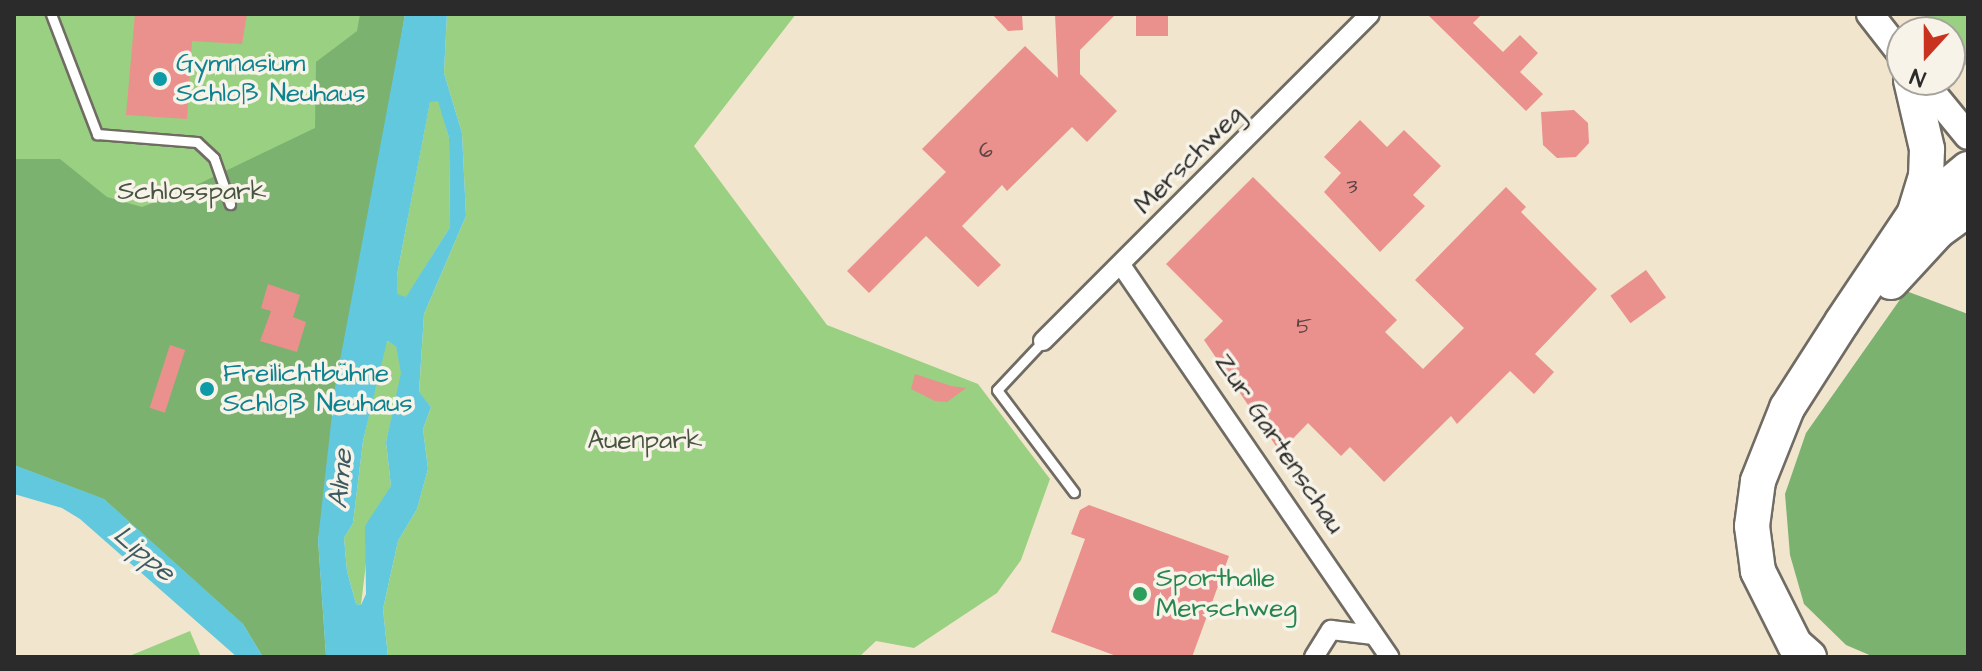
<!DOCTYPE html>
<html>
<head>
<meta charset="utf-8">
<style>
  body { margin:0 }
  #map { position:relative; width:1982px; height:671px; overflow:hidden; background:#f1e6cd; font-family:"Architects Daughter",sans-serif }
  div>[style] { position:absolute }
  .green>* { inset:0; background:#9ad081 }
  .forest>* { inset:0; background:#7bb26f }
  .water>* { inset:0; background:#61c8de }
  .building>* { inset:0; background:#ea908d; transform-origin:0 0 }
  .roads { filter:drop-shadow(2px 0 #706c64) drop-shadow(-2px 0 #706c64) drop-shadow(0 2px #706c64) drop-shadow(0 -2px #706c64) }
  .lane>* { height:9px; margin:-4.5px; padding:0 4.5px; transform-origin:4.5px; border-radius:4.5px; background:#fff }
  .street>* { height:18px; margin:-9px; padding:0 9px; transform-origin:9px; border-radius:9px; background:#fff }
  .secondary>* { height:26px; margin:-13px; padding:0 13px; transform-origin:13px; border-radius:13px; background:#fff }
  .highway>* { height:34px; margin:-17px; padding:0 17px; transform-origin:17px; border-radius:17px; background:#fff }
  .dots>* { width:22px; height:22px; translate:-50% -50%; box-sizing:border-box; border:4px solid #f7f3e8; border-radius:50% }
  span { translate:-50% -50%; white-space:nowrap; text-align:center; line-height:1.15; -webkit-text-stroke:7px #f7f3e8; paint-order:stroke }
  .number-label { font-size:22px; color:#5b4444 }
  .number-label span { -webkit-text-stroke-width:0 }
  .culture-label { font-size:26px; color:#0d838f }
  .left { translate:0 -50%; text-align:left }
  .street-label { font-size:26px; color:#2b2b2b }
  .park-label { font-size:26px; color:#475440 }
  .leisure-label { font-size:26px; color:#27864d }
  .water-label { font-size:28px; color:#3b5a61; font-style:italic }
  .frame { position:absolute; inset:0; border:16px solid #2b2b2b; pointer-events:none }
  .north { position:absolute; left:1886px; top:16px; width:80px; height:80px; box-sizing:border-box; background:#f7f3e8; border:2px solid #a5a39c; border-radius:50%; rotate:201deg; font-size:22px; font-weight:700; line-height:32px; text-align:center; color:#2b2b2b }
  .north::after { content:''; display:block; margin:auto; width:28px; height:36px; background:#c8321e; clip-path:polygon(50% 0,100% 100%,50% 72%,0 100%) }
</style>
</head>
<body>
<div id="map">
  <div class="green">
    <div style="clip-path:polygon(14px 14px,405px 14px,335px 387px,318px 540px,326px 657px,263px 657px,243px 624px,14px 470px)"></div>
    <div style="clip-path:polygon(447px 14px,796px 14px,694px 146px,827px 325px,978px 384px,1050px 479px,1021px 560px,997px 593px,914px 648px,876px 641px,859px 657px,388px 657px,383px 609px,398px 541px,417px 509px,428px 469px,423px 429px,431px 407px,419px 393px,424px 314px,466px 216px,462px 133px,444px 73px)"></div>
    <div style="clip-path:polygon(1924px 14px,1968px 14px,1968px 68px,1950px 46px,1950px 32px,1939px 32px)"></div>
    <div style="clip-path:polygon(430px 101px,439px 101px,449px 138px,450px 227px,406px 298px,397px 295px,397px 275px)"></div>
    <div style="clip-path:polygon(386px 341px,396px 345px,402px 373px,386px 442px,391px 486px,366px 563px,361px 605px,356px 604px,347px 571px,344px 538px,353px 523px,363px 441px)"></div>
    <div style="clip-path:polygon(190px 631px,201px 657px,127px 657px)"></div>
  </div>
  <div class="forest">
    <div style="clip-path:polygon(360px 14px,405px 14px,318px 540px,326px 657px,263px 657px,243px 624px,104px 499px,14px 465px,14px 159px,60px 159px,107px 197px,142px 207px,184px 191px,315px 128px,316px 62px,357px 31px)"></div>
    <div style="clip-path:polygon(1906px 291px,1968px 314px,1968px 657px,1874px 657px,1846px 645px,1804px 604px,1790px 555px,1785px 494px,1806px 433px)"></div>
  </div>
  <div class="water">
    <div style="clip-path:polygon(evenodd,405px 14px,447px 14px,444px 73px,462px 133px,466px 216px,424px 314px,419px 392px,431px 407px,423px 429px,428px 469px,417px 509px,398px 541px,383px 609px,388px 657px,326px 657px,318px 540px,335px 387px,405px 14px,438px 101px,449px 138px,450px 227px,406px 297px,397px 294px,397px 275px,430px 102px,438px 101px,405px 14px,387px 341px,396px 346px,401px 373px,386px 442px,391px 486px,365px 526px,366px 594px,361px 605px,356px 604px,347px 571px,344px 538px,353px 523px,363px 441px,387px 341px)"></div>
    <div style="clip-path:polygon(14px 465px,104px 499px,243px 624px,263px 657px,237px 657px,80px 519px,62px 508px,14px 494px)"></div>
  </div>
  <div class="building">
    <div style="clip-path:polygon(135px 14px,247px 14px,242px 44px,192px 41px,187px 119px,126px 115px)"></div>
    <div style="clip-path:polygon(992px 14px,1022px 14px,1023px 30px,1008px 31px)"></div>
    <div style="clip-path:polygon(1055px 14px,1116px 14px,1080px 50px,1080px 74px,1117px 111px,1087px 142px,1072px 127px,1007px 191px,1002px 185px,962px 226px,1001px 265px,978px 287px,926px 236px,869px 293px,847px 271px,946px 172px,922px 149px,1025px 46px,1058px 78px)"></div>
    <div style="left:1136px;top:14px;width:32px;height:22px"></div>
    <div style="clip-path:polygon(1427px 14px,1482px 14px,1473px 23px,1503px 52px,1520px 35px,1538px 53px,1520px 72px,1543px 94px,1526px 111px)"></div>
    <div style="clip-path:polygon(1574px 110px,1588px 123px,1589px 143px,1576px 157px,1557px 158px,1543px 145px,1541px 112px)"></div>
    <div style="clip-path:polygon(1360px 120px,1387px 147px,1404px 130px,1441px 166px,1413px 195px,1425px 206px,1380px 252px,1324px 192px,1341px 173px,1324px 157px)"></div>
    <div style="clip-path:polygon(1253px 177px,1397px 320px,1385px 332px,1423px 369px,1464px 328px,1415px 280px,1506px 187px,1526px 207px,1521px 212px,1597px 289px,1535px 354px,1554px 372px,1534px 394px,1510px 371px,1457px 424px,1451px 416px,1384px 482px,1350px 447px,1341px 456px,1308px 423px,1280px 452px,1204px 340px,1223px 321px,1166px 264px)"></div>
    <div style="left:1646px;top:270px;width:34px;height:44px;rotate:54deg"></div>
    <div style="clip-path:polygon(268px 284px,300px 295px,293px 317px,306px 322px,297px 352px,260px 341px,271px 311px,261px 308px)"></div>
    <div style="left:170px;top:345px;width:16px;height:66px;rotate:18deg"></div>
    <div style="clip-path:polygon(915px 374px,951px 386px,966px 388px,947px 402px,935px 401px,911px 389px)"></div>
    <div style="clip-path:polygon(1089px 505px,1229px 556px,1192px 657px,1119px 657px,1051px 632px,1085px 539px,1071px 534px,1080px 510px)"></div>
  </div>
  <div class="roads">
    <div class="lane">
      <div style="left:51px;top:14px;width:129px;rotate:69deg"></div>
      <div style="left:97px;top:134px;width:100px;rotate:4.6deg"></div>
      <div style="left:197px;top:142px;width:23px;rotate:43deg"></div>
      <div style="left:214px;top:158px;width:49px;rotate:70.8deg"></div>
      <div style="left:1043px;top:341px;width:67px;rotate:133.2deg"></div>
      <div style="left:997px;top:390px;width:128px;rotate:53deg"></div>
    </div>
    <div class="street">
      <div style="left:1121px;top:265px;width:475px;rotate:55.6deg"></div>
      <div style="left:1043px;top:341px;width:462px;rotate:-45deg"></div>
      <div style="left:1314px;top:657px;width:32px;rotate:-58deg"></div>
      <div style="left:1331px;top:630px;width:43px;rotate:6.6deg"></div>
    </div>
    <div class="secondary">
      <div style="left:1870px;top:14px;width:52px;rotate:52deg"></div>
      <div style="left:1922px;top:80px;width:72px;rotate:50.6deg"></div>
    </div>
    <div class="highway">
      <div style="left:1911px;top:80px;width:71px;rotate:76.9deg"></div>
      <div style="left:1927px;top:149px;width:27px;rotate:92deg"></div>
      <div style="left:1926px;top:176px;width:39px;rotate:107deg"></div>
      <div style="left:1891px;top:282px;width:69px;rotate:-47.3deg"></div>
      <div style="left:1938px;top:231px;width:37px;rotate:-36deg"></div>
      <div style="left:1809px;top:657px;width:18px;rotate:-139deg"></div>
      <div style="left:1795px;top:645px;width:83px;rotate:-116.6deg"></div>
      <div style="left:1758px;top:571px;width:45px;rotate:-97.6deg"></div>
      <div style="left:1752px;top:526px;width:45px;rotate:-82.4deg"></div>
      <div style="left:1758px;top:481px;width:79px;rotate:-68.3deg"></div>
      <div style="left:1787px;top:408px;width:102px;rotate:-57.4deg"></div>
      <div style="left:1842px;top:322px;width:131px;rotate:-56.2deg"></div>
      <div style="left:1915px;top:213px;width:69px;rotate:-39.7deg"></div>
    </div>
  </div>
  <div class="dots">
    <div style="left:160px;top:79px;background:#0f9aa8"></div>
    <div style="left:207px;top:389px;background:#0f9aa8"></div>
    <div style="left:1140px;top:594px;background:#2e9e5b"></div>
  </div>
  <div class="number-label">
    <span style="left:986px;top:151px">6</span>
    <span style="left:1352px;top:187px">3</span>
    <span style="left:1304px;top:327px">5</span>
  </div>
  <div class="culture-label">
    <span class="left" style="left:176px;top:79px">Gymnasium<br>Schloß Neuhaus</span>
    <span class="left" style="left:223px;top:389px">Freilichtbühne<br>Schloß Neuhaus</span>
  </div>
  <div class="street-label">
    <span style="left:1189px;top:160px;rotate:-45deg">Merschweg</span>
    <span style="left:1279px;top:444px;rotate:56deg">Zur Gartenschau</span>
  </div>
  <div class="park-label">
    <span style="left:192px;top:192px">Schlosspark</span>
    <span style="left:645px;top:441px">Auenpark</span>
  </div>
  <div class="leisure-label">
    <span class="left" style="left:1156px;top:594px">Sporthalle<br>Merschweg</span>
  </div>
  <div class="water-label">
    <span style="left:341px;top:479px;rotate:-85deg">Alme</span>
    <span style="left:144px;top:554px;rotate:40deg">Lippe</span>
  </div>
  <div class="frame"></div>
  <div class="north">N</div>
</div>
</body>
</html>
